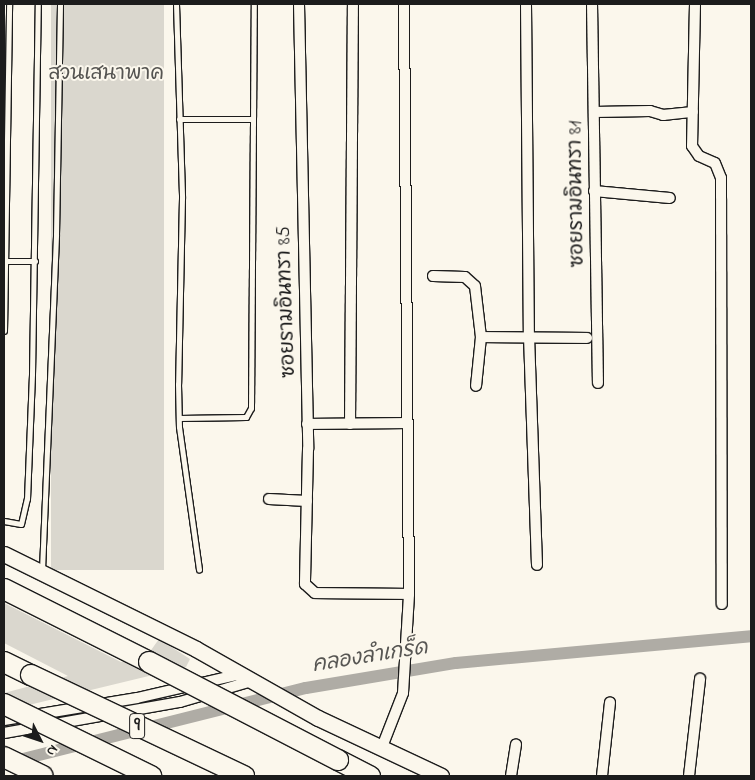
<!DOCTYPE html>
<html>
<head>
<meta charset="utf-8">
<style>
  body { margin:0 }
  #map { position:relative; width:755px; height:780px; overflow:hidden; background:#fbf7ec; font-family:"Indie Flower","Playpen Sans Thai",sans-serif }
  div>[style] { position:absolute }
  .green>* { inset:0; background:#dad7ce; transform-origin:0 0 }
  .canal>* { height:12px; margin:-6px; padding:0 6px; transform-origin:6px; border-radius:6px; background:#afaca5 }
  .roads { filter:drop-shadow(1px 0 #1c1c1c) drop-shadow(-1px 0 #1c1c1c) drop-shadow(0 1px #1c1c1c) drop-shadow(0 -1px #1c1c1c) }
  .service>* { height:5px; margin:-2.5px; padding:0 2.5px; transform-origin:2.5px; border-radius:2.5px; background:#fbf7ec }
  .minor>* { height:10px; margin:-5px; padding:0 5px; transform-origin:5px; border-radius:5px; background:#fbf7ec }
  .secondary>* { height:15px; margin:-7.5px; padding:0 7.5px; transform-origin:7.5px; border-radius:7.5px; background:#fbf7ec }
  .motorway>* { height:20px; margin:-10px; padding:0 10px; transform-origin:10px; border-radius:10px; background:#fbf7ec }
  .bridges { filter:drop-shadow(1px 0 #1c1c1c) drop-shadow(-1px 0 #1c1c1c) drop-shadow(0 1px #1c1c1c) drop-shadow(0 -1px #1c1c1c) }
  .motorway-bridge>* { height:20px; margin:-10px; padding:0 10px; transform-origin:10px; border-radius:10px; background:#fbf7ec }
  span { translate:-50% -50%; white-space:nowrap; text-align:center; line-height:1.15; -webkit-text-stroke:4px #fbf7ec; paint-order:stroke }
  .shield-label span { padding:1px 4px; background:#fbf7ec; border:1px solid; border-radius:4px; -webkit-text-stroke-width:0 }
  .shield-label { font-size:19px; color:#1c1c1c; font-weight:700 }
  .park-label { font-size:20px; color:#555451 }
  .street-label { font-size:20px; color:#1c1c1c }
  .water-label { font-size:21px; color:#575653; font-style:italic }
  .frame { position:absolute; inset:0; border:5px solid #1c1c1c; pointer-events:none }
  .north { position:absolute; left:15px; top:715px; width:50px; height:50px; -webkit-text-stroke:4px #fbf7ec; paint-order:stroke; rotate:131deg; font-size:14px; font-weight:700; line-height:20px; text-align:center; color:#1c1c1c }
  .north::after { content:''; display:block; margin:auto; width:18px; height:22px; background:#1c1c1c; clip-path:polygon(50% 0,100% 100%,50% 72%,0 100%) }
</style>
</head>
<body>
<div id="map">
  <div class="green">
    <div style="left:51px;top:4px;width:113px;height:566px"></div>
    <div style="clip-path:polygon(4px 603px,121px 662px,149px 653px,159px 639px,190px 659px,186px 667px,4px 711px,4px 693px,68px 676px,4px 643px)"></div>
  </div>
  <div class="canal">
    <div style="left:11px;top:762px;width:304px;rotate:-14.1deg"></div>
    <div style="left:306px;top:688px;width:152px;rotate:-9.5deg"></div>
    <div style="left:456px;top:663px;width:296px;rotate:-5.2deg"></div>
  </div>
  <div class="roads">
    <div class="service">
      <div style="left:176px;top:4px;width:194px;rotate:88.2deg"></div>
      <div style="left:182px;top:198px;width:186px;rotate:91.2deg"></div>
      <div style="left:178px;top:384px;width:43px;rotate:88.7deg"></div>
      <div style="left:179px;top:427px;width:144px;rotate:82deg"></div>
      <div style="left:179px;top:119px;width:73px"></div>
      <div style="left:4px;top:261px;width:31px"></div>
      <div style="left:4px;top:331px;width:327px;rotate:-89.1deg"></div>
      <div style="left:179px;top:418px;width:67px;rotate:-0.9deg"></div>
      <div style="left:246px;top:417px;width:10px;rotate:-61deg"></div>
      <div style="left:251px;top:408px;width:404px;rotate:-89.6deg"></div>
      <div style="left:4px;top:521px;width:17px;rotate:10deg"></div>
      <div style="left:21px;top:524px;width:26px;rotate:-77deg"></div>
      <div style="left:27px;top:499px;width:125px;rotate:-87.7deg"></div>
      <div style="left:32px;top:374px;width:370px;rotate:-89.1deg"></div>
      <div style="left:42px;top:570px;width:336px;rotate:-87.6deg"></div>
      <div style="left:56px;top:234px;width:230px;rotate:-89deg"></div>
    </div>
    <div class="minor">
      <div style="left:299px;top:4px;width:445px;rotate:88.8deg"></div>
      <div style="left:308px;top:449px;width:135px;rotate:91.3deg"></div>
      <div style="left:305px;top:584px;width:13px;rotate:42deg"></div>
      <div style="left:315px;top:593px;width:94px;rotate:0.6deg"></div>
      <div style="left:526px;top:4px;width:332px;rotate:89.5deg"></div>
      <div style="left:529px;top:336px;width:229px;rotate:88deg"></div>
      <div style="left:592px;top:4px;width:379px;rotate:89.1deg"></div>
      <div style="left:695px;top:4px;width:142px;rotate:91.2deg"></div>
      <div style="left:692px;top:146px;width:12px;rotate:55deg"></div>
      <div style="left:699px;top:156px;width:17px;rotate:24deg"></div>
      <div style="left:715px;top:163px;width:16px;rotate:68deg"></div>
      <div style="left:721px;top:178px;width:426px;rotate:89.9deg"></div>
      <div style="left:594px;top:112px;width:56px;rotate:-1deg"></div>
      <div style="left:650px;top:111px;width:14px;rotate:17deg"></div>
      <div style="left:663px;top:115px;width:30px;rotate:-6deg"></div>
      <div style="left:594px;top:191px;width:76px;rotate:5.3deg"></div>
      <div style="left:433px;top:276px;width:32px;rotate:2deg"></div>
      <div style="left:465px;top:277px;width:13px;rotate:42deg"></div>
      <div style="left:475px;top:286px;width:51px;rotate:83.3deg"></div>
      <div style="left:481px;top:337px;width:49px;rotate:95.8deg"></div>
      <div style="left:481px;top:337px;width:106px;rotate:0.5deg"></div>
      <div style="left:307px;top:424px;width:98px;rotate:-0.6deg"></div>
      <div style="left:350px;top:424px;width:420px;rotate:-89.6deg"></div>
      <div style="left:269px;top:499px;width:38px;rotate:3deg"></div>
      <div style="left:4px;top:720px;width:135px;rotate:-9.4deg"></div>
      <div style="left:137px;top:698px;width:107px;rotate:-13deg"></div>
      <div style="left:4px;top:733px;width:179px;rotate:-10deg"></div>
      <div style="left:180px;top:702px;width:75px;rotate:-16.3deg"></div>
      <div style="left:382px;top:747px;width:58px;rotate:-68.7deg"></div>
      <div style="left:403px;top:693px;width:99px;rotate:-86.5deg"></div>
      <div style="left:409px;top:594px;width:590px;rotate:-90.49deg"></div>
      <div style="left:511px;top:776px;width:32px;rotate:-81deg"></div>
      <div style="left:602px;top:776px;width:74px;rotate:-83.8deg"></div>
      <div style="left:689px;top:776px;width:98px;rotate:-83.5deg"></div>
    </div>
    <div class="secondary">
      <div style="left:4px;top:554px;width:214px;rotate:26.3deg"></div>
      <div style="left:196px;top:649px;width:140px;rotate:29.5deg"></div>
      <div style="left:318px;top:718px;width:136px;rotate:25.2deg"></div>
    </div>
    <div class="motorway">
      <div style="left:4px;top:589px;width:162px;rotate:26.7deg"></div>
      <div style="left:4px;top:662px;width:30px;rotate:26deg"></div>
      <div style="left:4px;top:757px;width:43px;rotate:26deg"></div>
      <div style="left:338px;top:760px;width:36px;rotate:27deg"></div>
    </div>
  </div>
  <div class="bridges">
    <div class="motorway-bridge">
      <div style="left:149px;top:662px;width:213px;rotate:27.4deg"></div>
      <div style="left:31px;top:675px;width:236px;rotate:25.4deg"></div>
      <div style="left:4px;top:704px;width:164px;rotate:26.1deg"></div>
    </div>
  </div>
  <div class="shield-label">
    <span style="left:137px;top:726px">9</span>
  </div>
  <div class="park-label">
    <span style="left:106px;top:74px">สวนเสนาพาค</span>
  </div>
  <div class="street-label">
    <span style="left:577px;top:194px;rotate:-91deg">ซอยรามอินทรา 81</span>
    <span style="left:287px;top:302px;rotate:-92deg">ซอยรามอินทรา 85</span>
  </div>
  <div class="water-label">
    <span style="left:370px;top:657px;rotate:-9deg">คลองลำเกร็ด</span>
  </div>
  <div class="frame"></div>
  <div class="north">N</div>
</div>
</body>
</html>
